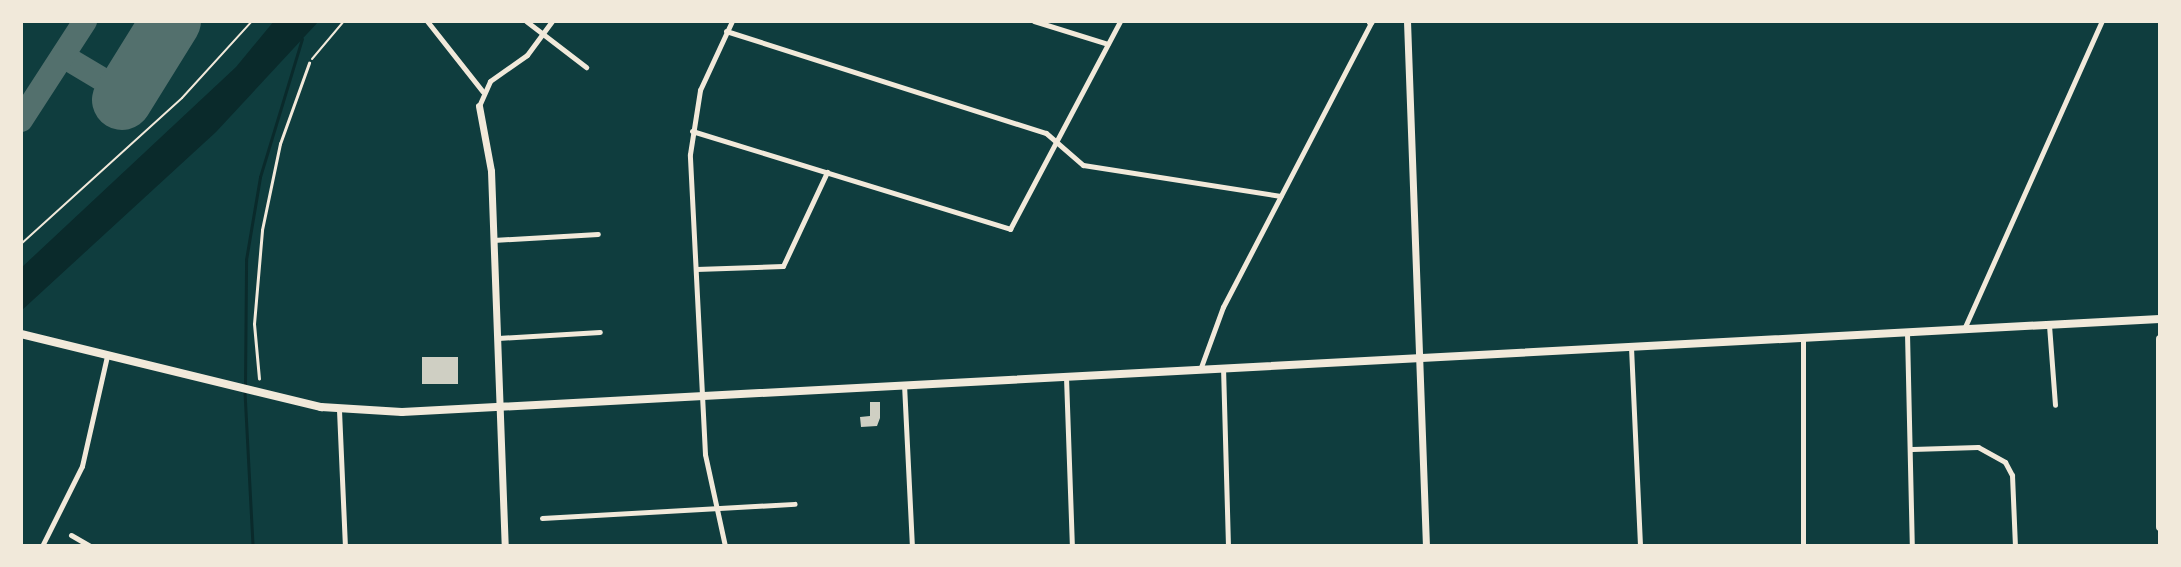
<!DOCTYPE html>
<html>
<head>
<meta charset="utf-8">
<style>
  body { margin:0 }
  #map { position:relative; width:2181px; height:567px; overflow:hidden; background:#0f3d3e; font-family:"Titillium Web",sans-serif }
  div>[style] { position:absolute }
  .water>* { inset:0; background:#0a2a2b }
  .stream>* { height:2.5px; margin:-1.25px; padding:0 1.25px; transform-origin:1.25px; border-radius:1.25px; background:#0a2a2b }
  .taxiway>* { height:24px; margin:-12px; padding:0 12px; transform-origin:12px; border-radius:12px; background:#53706d }
  .runway>* { height:60px; margin:-30px; padding:0 30px; transform-origin:30px; border-radius:30px; background:#53706d }
  .building>* { inset:0; background:#cfcfc3; transform-origin:0 0 }
  .path>* { height:2px; margin:-1px; padding:0 1px; transform-origin:1px; border-radius:1px; background:#f1e9da }
  .service>* { height:2.5px; margin:-1.25px; padding:0 1.25px; transform-origin:1.25px; border-radius:1.25px; background:#f1e9da }
  .minor>* { height:5px; margin:-2.5px; padding:0 2.5px; transform-origin:2.5px; border-radius:2.5px; background:#f1e9da }
  .tertiary>* { height:7px; margin:-3.5px; padding:0 3.5px; transform-origin:3.5px; border-radius:3.5px; background:#f1e9da }
  .secondary>* { height:8px; margin:-4px; padding:0 4px; transform-origin:4px; border-radius:4px; background:#f1e9da }
  span { translate:-50% -50%; white-space:nowrap; text-align:center; line-height:1.15; -webkit-text-stroke:5px #f1e9da; paint-order:stroke }
  .frame { position:absolute; inset:0; border:23px solid #f1e9da; pointer-events:none }
</style>
</head>
<body>
<div id="map">
  <div class="water">
    <div style="clip-path:polygon(274px 21px,319px 21px,216px 132px,21px 311px,21px 268px,236px 67px)"></div>
  </div>
  <div class="stream">
    <div style="left:245px;top:385px;width:125px;rotate:-89.5deg"></div>
    <div style="left:246px;top:260px;width:84px;rotate:-80.4deg"></div>
    <div style="left:260px;top:177px;width:144px;rotate:-73.1deg"></div>
    <div style="left:245px;top:392px;width:154px;rotate:87deg"></div>
  </div>
  <div class="taxiway">
    <div style="left:63px;top:56px;width:72px;rotate:30.8deg"></div>
    <div style="left:21px;top:120px;width:118px;rotate:-57.1deg"></div>
  </div>
  <div class="runway">
    <div style="left:122px;top:100px;width:93px;rotate:-58.2deg"></div>
  </div>
  <div class="building">
    <div style="left:458px;top:357px;width:27px;height:36px;rotate:90deg"></div>
    <div style="clip-path:polygon(870px 402px,880px 402px,880px 418px,877px 426px,861px 427px,860px 417px,870px 416px)"></div>
  </div>
  <div class="path">
    <div style="left:312px;top:59px;width:50px;rotate:-49.9deg"></div>
    <div style="left:21px;top:244px;width:217px;rotate:-42.2deg"></div>
    <div style="left:182px;top:98px;width:104px;rotate:-47.7deg"></div>
  </div>
  <div class="service">
    <div style="left:259px;top:379px;width:55px;rotate:-95.2deg"></div>
    <div style="left:254px;top:324px;width:94px;rotate:-85.1deg"></div>
    <div style="left:262px;top:230px;width:88px;rotate:-78.2deg"></div>
    <div style="left:280px;top:144px;width:86px;rotate:-70.3deg"></div>
  </div>
  <div class="minor">
    <div style="left:427px;top:21px;width:90px;rotate:51.7deg"></div>
    <div style="left:526px;top:21px;width:76px;rotate:37.5deg"></div>
    <div style="left:1034px;top:21px;width:77px;rotate:17.3deg"></div>
    <div style="left:726px;top:31px;width:336px;rotate:17.7deg"></div>
    <div style="left:1046px;top:133px;width:49px;rotate:40.9deg"></div>
    <div style="left:1083px;top:165px;width:200px;rotate:8.9deg"></div>
    <div style="left:479px;top:106px;width:27px;rotate:-66deg"></div>
    <div style="left:490px;top:81px;width:45px;rotate:-35.1deg"></div>
    <div style="left:527px;top:55px;width:42px;rotate:-53.7deg"></div>
    <div style="left:692px;top:131px;width:333px;rotate:17.1deg"></div>
    <div style="left:1010px;top:229px;width:235px;rotate:-62.1deg"></div>
    <div style="left:493px;top:240px;width:105px;rotate:-3.3deg"></div>
    <div style="left:696px;top:269px;width:87px;rotate:-2deg"></div>
    <div style="left:783px;top:266px;width:104px;rotate:-64.9deg"></div>
    <div style="left:2049px;top:325px;width:80px;rotate:85.7deg"></div>
    <div style="left:1964px;top:329px;width:338px;rotate:-65.9deg"></div>
    <div style="left:1907px;top:333px;width:213px;rotate:88.7deg"></div>
    <div style="left:498px;top:338px;width:102px;rotate:-3.4deg"></div>
    <div style="left:1631px;top:347px;width:199px;rotate:87.4deg"></div>
    <div style="left:1201px;top:367px;width:64px;rotate:-69.9deg"></div>
    <div style="left:1223px;top:307px;width:322px;rotate:-62.5deg"></div>
    <div style="left:1223px;top:367px;width:179px;rotate:88.4deg"></div>
    <div style="left:1066px;top:377px;width:169px;rotate:88deg"></div>
    <div style="left:904px;top:384px;width:162px;rotate:87.2deg"></div>
    <div style="left:339px;top:410px;width:136px;rotate:87.5deg"></div>
    <div style="left:1912px;top:449px;width:66px;rotate:-1.7deg"></div>
    <div style="left:1978px;top:447px;width:31px;rotate:29deg"></div>
    <div style="left:2005px;top:462px;width:15px;rotate:62deg"></div>
    <div style="left:2012px;top:475px;width:71px;rotate:87.6deg"></div>
    <div style="left:542px;top:518px;width:253px;rotate:-3.2deg"></div>
    <div style="left:71px;top:535px;width:22px;rotate:30deg"></div>
    <div style="left:42px;top:546px;width:89px;rotate:-63.4deg"></div>
    <div style="left:82px;top:466px;width:113px;rotate:-77.2deg"></div>
    <div style="left:725px;top:546px;width:94px;rotate:-102.3deg"></div>
    <div style="left:705px;top:454px;width:300px;rotate:-92.9deg"></div>
    <div style="left:690px;top:154px;width:65px;rotate:-81.1deg"></div>
    <div style="left:700px;top:90px;width:76px;rotate:-65.1deg"></div>
    <div style="left:1803px;top:546px;width:207px;rotate:-90deg"></div>
  </div>
  <div class="tertiary">
    <div style="left:1407px;top:21px;width:525px;rotate:87.93deg"></div>
    <div style="left:1370px;top:22px;width:1px;rotate:-45deg"></div>
    <div style="left:479px;top:106px;width:66px;rotate:79.5deg"></div>
    <div style="left:491px;top:171px;width:375px;rotate:87.9deg"></div>
  </div>
  <div class="secondary">
    <div style="left:21px;top:334px;width:309px;rotate:13.7deg"></div>
    <div style="left:321px;top:407px;width:81px;rotate:3.5deg"></div>
    <div style="left:402px;top:412px;width:1760px;rotate:-3.03deg"></div>
    <div style="left:2160px;top:339px;width:188px;rotate:90deg"></div>
  </div>
  <div class="frame"></div>
</div>
</body>
</html>
